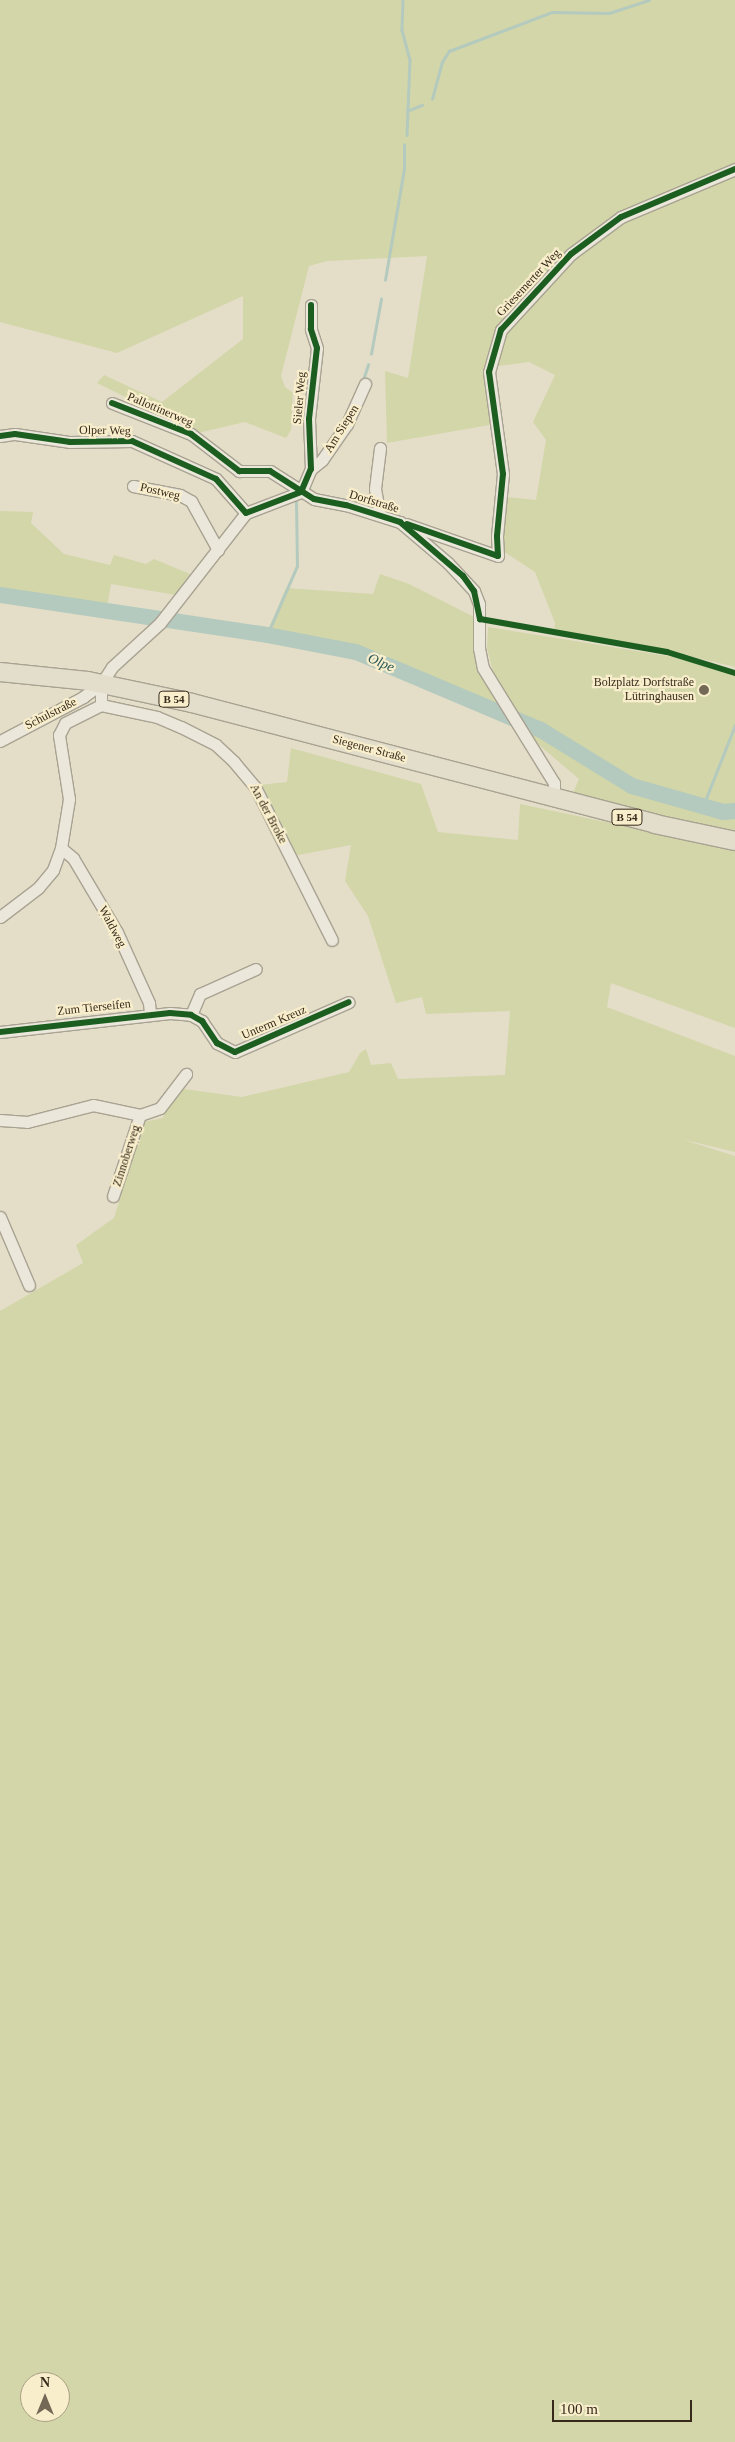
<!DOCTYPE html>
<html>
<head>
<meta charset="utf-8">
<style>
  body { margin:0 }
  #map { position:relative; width:735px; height:2442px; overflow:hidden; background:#e4dec8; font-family:Georgia,serif }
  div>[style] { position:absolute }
  .green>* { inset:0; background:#d2d6a8 }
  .stream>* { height:2.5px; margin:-1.25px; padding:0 1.25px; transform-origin:1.25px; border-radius:1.25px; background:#b4cabe }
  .river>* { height:16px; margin:-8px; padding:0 8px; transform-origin:8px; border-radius:8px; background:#b4cabe }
  .roads { filter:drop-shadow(1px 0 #a8a292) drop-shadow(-1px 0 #a8a292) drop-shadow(0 1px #a8a292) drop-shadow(0 -1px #a8a292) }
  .minor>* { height:11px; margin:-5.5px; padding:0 5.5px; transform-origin:5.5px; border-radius:5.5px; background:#ebe7da }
  .primary>* { height:18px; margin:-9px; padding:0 9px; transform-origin:9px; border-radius:9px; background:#e3decb }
  .cycleway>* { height:6px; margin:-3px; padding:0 3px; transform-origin:3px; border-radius:3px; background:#1b5e20 }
  .dots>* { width:14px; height:14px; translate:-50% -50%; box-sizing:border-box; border:2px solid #f8eecb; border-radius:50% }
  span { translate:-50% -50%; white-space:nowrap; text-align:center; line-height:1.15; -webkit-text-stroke:4.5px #f8eecb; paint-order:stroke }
  .shield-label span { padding:1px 4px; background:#f8eecb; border:1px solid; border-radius:4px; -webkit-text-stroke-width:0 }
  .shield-label { font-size:11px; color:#372a1a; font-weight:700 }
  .street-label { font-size:12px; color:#372a1a }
  .poi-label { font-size:12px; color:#372a1a }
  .right { translate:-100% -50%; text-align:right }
  .water-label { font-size:14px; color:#285858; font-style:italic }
  .north { position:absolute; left:20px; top:2372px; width:50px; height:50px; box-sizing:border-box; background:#f8eecb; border:1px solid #aba084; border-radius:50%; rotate:0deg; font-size:14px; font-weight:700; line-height:20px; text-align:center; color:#372a1a }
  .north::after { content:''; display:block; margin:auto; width:18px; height:22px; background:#746957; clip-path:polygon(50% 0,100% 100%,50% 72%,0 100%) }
  .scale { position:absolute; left:552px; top:2400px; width:140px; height:22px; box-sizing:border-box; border:2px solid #372a1a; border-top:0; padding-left:6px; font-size:15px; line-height:18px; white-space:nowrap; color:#372a1a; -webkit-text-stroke:4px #f8eecb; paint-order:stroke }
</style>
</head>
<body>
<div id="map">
  <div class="green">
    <div style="clip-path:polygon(0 0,735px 0,735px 667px,669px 651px,554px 631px,555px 623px,535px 572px,503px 551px,506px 497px,536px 500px,546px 440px,533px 422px,555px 375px,529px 362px,497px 366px,489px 372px,495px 424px,387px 443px,385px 371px,408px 378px,427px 256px,327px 261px,309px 266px,281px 376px,285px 387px,293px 393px,291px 430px,286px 438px,245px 422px,198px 433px,97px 383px,104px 375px,162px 402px,243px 339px,243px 296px,117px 353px,0 322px)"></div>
    <div style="clip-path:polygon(0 511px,33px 512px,31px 523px,64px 554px,110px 565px,114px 555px,146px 564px,154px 559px,190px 574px,176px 595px,111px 584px,107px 607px,0 591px)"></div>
    <div style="clip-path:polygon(380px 574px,409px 584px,476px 618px,475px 649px,488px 688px,506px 713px,358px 651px,267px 633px,286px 588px,373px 594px)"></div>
    <div style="clip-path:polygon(488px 627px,680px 658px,735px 676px,735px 830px,671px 819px,573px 793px,579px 779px,532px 739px,496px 684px,487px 648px)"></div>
    <div style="clip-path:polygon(evenodd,291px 748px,421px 784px,438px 832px,518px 840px,520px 804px,735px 849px,735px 1028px,611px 983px,607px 1007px,735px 1056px,735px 1152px,681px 1139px,735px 1156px,735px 2442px,0 2442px,0 1311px,83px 1263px,76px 1245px,114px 1218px,144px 1122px,163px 1118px,165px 1110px,184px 1089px,242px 1097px,349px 1072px,360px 1053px,366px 1049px,371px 1065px,391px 1063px,398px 1079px,505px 1075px,510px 1011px,426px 1014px,422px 997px,396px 1003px,368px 916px,345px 881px,351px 845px,293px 856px,259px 785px,287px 782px,291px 748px,30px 2382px,60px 2382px,60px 2412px,30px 2412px,30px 2382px)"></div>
  </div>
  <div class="stream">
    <div style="left:403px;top:0;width:30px;rotate:92deg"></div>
    <div style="left:402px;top:30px;width:31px;rotate:75deg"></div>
    <div style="left:410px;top:60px;width:75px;rotate:92.3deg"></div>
    <div style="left:432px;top:99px;width:38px;rotate:-75deg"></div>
    <div style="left:442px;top:62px;width:13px;rotate:-58deg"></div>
    <div style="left:449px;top:51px;width:110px;rotate:-20.7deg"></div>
    <div style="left:552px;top:12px;width:57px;rotate:1deg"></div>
    <div style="left:609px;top:13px;width:42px;rotate:-18deg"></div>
    <div style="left:407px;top:111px;width:16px;rotate:-22deg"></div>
    <div style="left:385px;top:280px;width:113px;rotate:-80.3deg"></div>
    <div style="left:404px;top:169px;width:24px;rotate:-90deg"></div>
    <div style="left:371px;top:354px;width:56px;rotate:-79.7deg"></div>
    <div style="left:364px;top:377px;width:13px;rotate:-72deg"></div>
    <div style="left:267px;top:635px;width:75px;rotate:-66.5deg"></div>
    <div style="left:297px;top:566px;width:67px;rotate:-90.9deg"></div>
    <div style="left:703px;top:806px;width:87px;rotate:-68.4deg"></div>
  </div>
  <div class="river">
    <div style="left:0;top:595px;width:270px;rotate:8.5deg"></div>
    <div style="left:267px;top:635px;width:91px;rotate:10.8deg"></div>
    <div style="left:356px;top:652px;width:201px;rotate:22.9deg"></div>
    <div style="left:541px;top:730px;width:107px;rotate:31.6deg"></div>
    <div style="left:632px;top:786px;width:95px;rotate:15.9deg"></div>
    <div style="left:723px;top:812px;width:12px;rotate:-5deg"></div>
  </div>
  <div class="roads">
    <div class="minor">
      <div style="left:112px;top:403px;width:85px;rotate:21.4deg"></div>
      <div style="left:191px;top:434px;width:61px;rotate:37.6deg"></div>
      <div style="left:239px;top:471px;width:31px"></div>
      <div style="left:270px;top:471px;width:52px;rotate:32.5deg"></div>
      <div style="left:314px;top:499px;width:33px;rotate:11deg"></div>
      <div style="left:346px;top:505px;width:57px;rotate:17.5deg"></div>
      <div style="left:400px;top:522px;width:63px;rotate:40.5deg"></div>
      <div style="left:448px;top:563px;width:38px;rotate:47deg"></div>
      <div style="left:474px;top:591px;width:14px;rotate:69deg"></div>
      <div style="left:479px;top:604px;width:44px;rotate:90deg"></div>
      <div style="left:479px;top:648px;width:20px;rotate:79deg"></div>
      <div style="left:483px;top:668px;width:135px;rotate:58.3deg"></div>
      <div style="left:554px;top:783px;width:15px;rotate:90deg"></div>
      <div style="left:0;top:436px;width:15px;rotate:-8deg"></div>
      <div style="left:15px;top:434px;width:56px;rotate:8.3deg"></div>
      <div style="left:70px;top:442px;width:62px;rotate:-0.9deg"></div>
      <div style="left:132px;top:441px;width:92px;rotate:24.3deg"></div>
      <div style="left:216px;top:479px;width:45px;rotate:48.6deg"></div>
      <div style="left:380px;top:448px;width:41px;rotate:97deg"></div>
      <div style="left:375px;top:489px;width:25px;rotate:79deg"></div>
      <div style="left:311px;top:469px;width:14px;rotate:-39deg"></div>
      <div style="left:322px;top:460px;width:44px;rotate:-55.2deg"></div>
      <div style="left:347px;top:424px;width:44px;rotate:-65.8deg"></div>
      <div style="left:133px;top:486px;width:48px;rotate:10.8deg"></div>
      <div style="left:180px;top:495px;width:13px;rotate:29deg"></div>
      <div style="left:191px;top:501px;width:56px;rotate:61.1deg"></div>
      <div style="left:301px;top:492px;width:25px;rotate:-67deg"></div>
      <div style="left:311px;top:469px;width:50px;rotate:-92.3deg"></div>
      <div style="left:309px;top:419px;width:71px;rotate:-83.6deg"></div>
      <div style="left:317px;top:348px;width:20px;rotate:-108deg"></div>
      <div style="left:311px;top:329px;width:24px;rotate:-90deg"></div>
      <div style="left:406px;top:524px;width:97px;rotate:19.2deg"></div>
      <div style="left:498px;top:556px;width:20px;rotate:-93deg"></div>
      <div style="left:497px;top:536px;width:62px;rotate:-84.5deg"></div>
      <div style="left:503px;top:474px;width:103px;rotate:-97.8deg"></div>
      <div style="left:489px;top:372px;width:44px;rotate:-74.1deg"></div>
      <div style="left:501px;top:330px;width:103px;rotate:-47.4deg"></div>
      <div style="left:571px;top:254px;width:62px;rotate:-36.5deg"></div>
      <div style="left:621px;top:217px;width:124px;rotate:-22.8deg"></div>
      <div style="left:101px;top:684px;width:21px;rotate:90deg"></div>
      <div style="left:101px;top:705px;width:57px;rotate:12.1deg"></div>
      <div style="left:157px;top:717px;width:26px;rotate:23deg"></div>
      <div style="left:181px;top:727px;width:39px;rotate:27deg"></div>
      <div style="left:216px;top:745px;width:25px;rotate:43deg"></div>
      <div style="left:234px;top:762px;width:33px;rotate:50deg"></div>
      <div style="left:255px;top:787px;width:171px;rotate:63.3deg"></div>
      <div style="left:0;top:741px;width:94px;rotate:-27.9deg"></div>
      <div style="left:83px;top:697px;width:22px;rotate:-36deg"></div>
      <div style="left:101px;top:684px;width:20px;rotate:-57deg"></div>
      <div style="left:112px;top:667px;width:65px;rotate:-42.5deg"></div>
      <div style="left:160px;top:623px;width:140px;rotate:-52deg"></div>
      <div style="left:246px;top:513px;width:59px;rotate:-20.9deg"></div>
      <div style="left:61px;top:848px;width:16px;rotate:40deg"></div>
      <div style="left:73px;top:858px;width:86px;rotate:59.3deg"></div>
      <div style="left:117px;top:932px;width:78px;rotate:65.7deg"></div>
      <div style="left:149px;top:1003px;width:10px;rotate:84deg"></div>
      <div style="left:0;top:917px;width:48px;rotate:-37.3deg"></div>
      <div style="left:38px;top:888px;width:23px;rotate:-50deg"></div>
      <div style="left:53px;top:870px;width:23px;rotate:-70deg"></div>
      <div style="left:61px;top:848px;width:50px;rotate:-80.7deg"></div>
      <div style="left:69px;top:799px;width:65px;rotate:-98.9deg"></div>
      <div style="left:59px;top:735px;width:13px;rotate:-63deg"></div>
      <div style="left:65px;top:723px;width:40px;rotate:-26.6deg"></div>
      <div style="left:191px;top:1015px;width:23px;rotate:-67deg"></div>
      <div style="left:200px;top:994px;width:61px;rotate:-24.1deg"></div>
      <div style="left:0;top:1032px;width:171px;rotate:-6.4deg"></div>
      <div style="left:170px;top:1013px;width:21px;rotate:5deg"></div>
      <div style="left:191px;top:1015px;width:13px;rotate:29deg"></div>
      <div style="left:202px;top:1021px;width:27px;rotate:56deg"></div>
      <div style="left:217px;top:1043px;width:20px;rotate:27deg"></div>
      <div style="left:235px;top:1052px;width:124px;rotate:-23.7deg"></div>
      <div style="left:0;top:1120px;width:27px;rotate:4deg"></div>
      <div style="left:27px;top:1122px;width:68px;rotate:-14.4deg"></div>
      <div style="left:93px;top:1105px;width:48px;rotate:12deg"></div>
      <div style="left:140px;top:1115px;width:21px;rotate:-19deg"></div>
      <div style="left:160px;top:1108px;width:43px;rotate:-52.6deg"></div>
      <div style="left:113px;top:1196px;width:85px;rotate:-71.6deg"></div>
      <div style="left:0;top:1217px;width:74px;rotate:66.9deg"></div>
    </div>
    <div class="primary">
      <div style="left:0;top:672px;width:88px;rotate:5.8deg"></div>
      <div style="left:88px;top:681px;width:106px;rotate:11.9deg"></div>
      <div style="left:192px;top:703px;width:479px;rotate:14.6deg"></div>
      <div style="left:655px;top:824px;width:82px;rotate:12deg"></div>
    </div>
  </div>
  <div class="cycleway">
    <div style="left:112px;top:403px;width:85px;rotate:21.4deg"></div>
    <div style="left:191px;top:434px;width:61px;rotate:37.6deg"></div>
    <div style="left:239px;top:471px;width:31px"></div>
    <div style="left:270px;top:471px;width:52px;rotate:32.5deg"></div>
    <div style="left:314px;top:499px;width:33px;rotate:11deg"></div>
    <div style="left:346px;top:505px;width:57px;rotate:17.5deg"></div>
    <div style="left:400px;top:522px;width:83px;rotate:40.6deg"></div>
    <div style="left:463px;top:576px;width:19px;rotate:54deg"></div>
    <div style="left:474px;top:591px;width:29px;rotate:78deg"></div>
    <div style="left:480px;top:619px;width:190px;rotate:10deg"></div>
    <div style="left:667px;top:652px;width:71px;rotate:17.2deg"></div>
    <div style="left:0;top:436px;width:15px;rotate:-8deg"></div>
    <div style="left:15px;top:434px;width:56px;rotate:8.3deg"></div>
    <div style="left:70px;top:442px;width:62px;rotate:-0.9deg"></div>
    <div style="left:132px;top:441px;width:92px;rotate:24.3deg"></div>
    <div style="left:216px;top:479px;width:45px;rotate:48.6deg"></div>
    <div style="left:246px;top:513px;width:59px;rotate:-20.9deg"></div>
    <div style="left:301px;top:492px;width:25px;rotate:-67deg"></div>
    <div style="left:311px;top:469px;width:50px;rotate:-92.3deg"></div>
    <div style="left:309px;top:419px;width:71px;rotate:-83.6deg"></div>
    <div style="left:317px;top:348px;width:20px;rotate:-108deg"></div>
    <div style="left:311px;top:329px;width:24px;rotate:-90deg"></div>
    <div style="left:407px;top:524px;width:96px;rotate:19.4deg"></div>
    <div style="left:498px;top:556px;width:20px;rotate:-93deg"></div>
    <div style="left:497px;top:536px;width:62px;rotate:-84.5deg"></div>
    <div style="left:503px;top:474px;width:103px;rotate:-97.8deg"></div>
    <div style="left:489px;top:372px;width:44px;rotate:-74.1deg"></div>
    <div style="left:501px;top:330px;width:103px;rotate:-47.4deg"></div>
    <div style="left:571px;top:254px;width:62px;rotate:-36.5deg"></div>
    <div style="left:621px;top:217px;width:124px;rotate:-22.8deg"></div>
    <div style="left:0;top:1032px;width:171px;rotate:-6.4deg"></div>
    <div style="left:170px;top:1013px;width:21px;rotate:5deg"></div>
    <div style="left:191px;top:1015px;width:13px;rotate:29deg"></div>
    <div style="left:202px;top:1021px;width:27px;rotate:56deg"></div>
    <div style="left:217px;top:1043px;width:20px;rotate:27deg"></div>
    <div style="left:235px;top:1052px;width:124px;rotate:-23.7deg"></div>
  </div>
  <div class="dots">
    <div style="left:704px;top:690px;background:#746957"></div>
  </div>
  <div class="shield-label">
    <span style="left:174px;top:699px">B 54</span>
    <span style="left:627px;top:817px">B 54</span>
  </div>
  <div class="street-label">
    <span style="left:529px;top:283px;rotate:-47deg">Griesemerter Weg</span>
    <span style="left:300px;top:398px;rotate:-85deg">Sieler Weg</span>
    <span style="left:160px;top:410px;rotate:23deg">Pallottinerweg</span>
    <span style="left:342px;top:429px;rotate:-58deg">Am Siepen</span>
    <span style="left:105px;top:431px;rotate:1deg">Olper Weg</span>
    <span style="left:160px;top:492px;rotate:13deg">Postweg</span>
    <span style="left:374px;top:502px;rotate:17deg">Dorfstraße</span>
    <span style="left:51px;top:714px;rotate:-27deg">Schulstraße</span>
    <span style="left:369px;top:749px;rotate:15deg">Siegener Straße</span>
    <span style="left:268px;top:814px;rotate:62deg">An der Broke</span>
    <span style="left:112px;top:927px;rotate:62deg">Waldweg</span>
    <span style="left:94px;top:1008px;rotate:-6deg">Zum Tierseifen</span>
    <span style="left:274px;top:1023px;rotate:-23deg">Unterm Kreuz</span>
    <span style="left:127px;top:1156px;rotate:-72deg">Zinnoberweg</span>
  </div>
  <div class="poi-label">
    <span class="right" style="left:694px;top:690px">Bolzplatz Dorfstraße<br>Lütringhausen</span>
  </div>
  <div class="water-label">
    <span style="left:381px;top:663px;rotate:23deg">Olpe</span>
  </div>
  <div class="north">N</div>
  <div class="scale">100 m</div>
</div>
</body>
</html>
